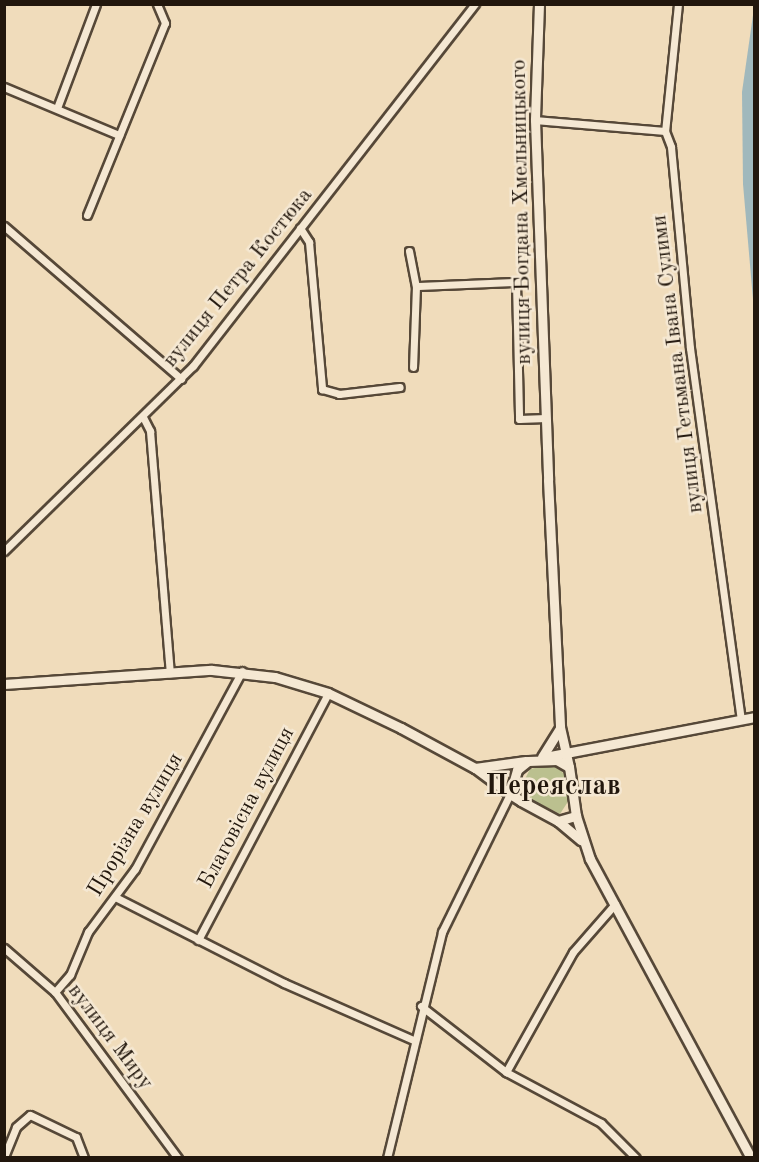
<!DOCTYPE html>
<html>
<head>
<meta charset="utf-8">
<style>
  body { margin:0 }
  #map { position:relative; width:759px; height:1162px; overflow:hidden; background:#f0dcbb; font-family:"Old Standard TT",serif }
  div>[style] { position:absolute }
  .green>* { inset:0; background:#bbc08f }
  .water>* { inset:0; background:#a0b8bc }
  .roads { filter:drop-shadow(2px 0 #564838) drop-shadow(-2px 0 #564838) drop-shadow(0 2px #564838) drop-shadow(0 -2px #564838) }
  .minor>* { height:7px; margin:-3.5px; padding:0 3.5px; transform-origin:3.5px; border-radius:3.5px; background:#f5e8d3 }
  .secondary>* { height:9px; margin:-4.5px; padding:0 4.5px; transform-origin:4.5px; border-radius:4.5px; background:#f5e8d3 }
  span { translate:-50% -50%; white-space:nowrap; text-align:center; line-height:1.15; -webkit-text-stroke:5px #f5e8d3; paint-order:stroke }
  .street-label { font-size:22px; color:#22170d }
  .district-label { font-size:28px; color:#22170d; font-weight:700 }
  .frame { position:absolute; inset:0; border:6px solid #22170d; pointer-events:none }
</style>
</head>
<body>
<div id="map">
  <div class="green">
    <div style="clip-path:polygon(555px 764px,564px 774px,569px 800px,560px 814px,526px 797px,521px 787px,530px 769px)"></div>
  </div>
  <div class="water">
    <div style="clip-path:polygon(754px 8px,754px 311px,743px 184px,742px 92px)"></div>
  </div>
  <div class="roads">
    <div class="minor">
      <div style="left:678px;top:4px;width:128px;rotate:95.8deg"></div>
      <div style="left:665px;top:131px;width:17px;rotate:69deg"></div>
      <div style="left:671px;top:147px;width:202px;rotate:84.6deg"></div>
      <div style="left:690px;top:348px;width:374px;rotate:82.2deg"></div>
      <div style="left:4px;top:87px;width:125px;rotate:22.7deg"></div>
      <div style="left:57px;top:108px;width:111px;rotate:-69.4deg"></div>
      <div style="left:535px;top:120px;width:130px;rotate:4.8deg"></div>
      <div style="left:87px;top:215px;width:207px;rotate:-67.9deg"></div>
      <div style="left:165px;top:23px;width:21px;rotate:-113deg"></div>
      <div style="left:4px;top:226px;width:234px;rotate:40.8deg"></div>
      <div style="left:300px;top:228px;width:17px;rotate:57deg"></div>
      <div style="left:309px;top:242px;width:148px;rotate:84.9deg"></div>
      <div style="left:322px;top:389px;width:18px;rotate:16deg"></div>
      <div style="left:339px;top:394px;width:61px;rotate:-6.5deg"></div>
      <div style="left:409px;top:251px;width:36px;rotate:79deg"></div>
      <div style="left:416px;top:286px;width:81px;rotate:92.1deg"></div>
      <div style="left:416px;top:286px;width:100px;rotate:-2.3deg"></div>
      <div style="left:516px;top:282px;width:137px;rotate:88.7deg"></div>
      <div style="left:519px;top:419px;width:27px;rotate:-2deg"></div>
      <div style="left:143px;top:417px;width:16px;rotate:63deg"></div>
      <div style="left:150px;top:431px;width:243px;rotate:85.3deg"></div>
      <div style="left:4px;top:551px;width:264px;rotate:-44.4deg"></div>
      <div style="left:193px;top:366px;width:459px;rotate:-52.1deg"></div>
      <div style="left:117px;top:898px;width:187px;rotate:27deg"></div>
      <div style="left:284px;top:983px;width:141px;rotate:23.8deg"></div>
      <div style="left:198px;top:940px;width:279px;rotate:-62.2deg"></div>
      <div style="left:4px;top:948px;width:67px;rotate:40.8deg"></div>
      <div style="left:55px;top:992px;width:207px;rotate:53.5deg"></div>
      <div style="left:55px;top:992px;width:23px;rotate:-49deg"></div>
      <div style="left:70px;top:975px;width:47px;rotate:-67.3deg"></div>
      <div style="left:88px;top:932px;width:79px;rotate:-53.3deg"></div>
      <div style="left:135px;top:869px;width:225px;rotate:-61.6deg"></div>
      <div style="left:421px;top:1006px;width:108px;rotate:37.8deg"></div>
      <div style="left:506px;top:1072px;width:108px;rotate:28.2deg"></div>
      <div style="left:601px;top:1123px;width:49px;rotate:45deg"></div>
      <div style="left:506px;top:1072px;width:137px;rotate:-60.8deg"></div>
      <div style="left:573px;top:952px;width:64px;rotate:-48.8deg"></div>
      <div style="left:4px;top:1157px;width:32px;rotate:-68deg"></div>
      <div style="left:16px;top:1127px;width:18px;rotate:-41deg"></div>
      <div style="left:30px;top:1115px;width:51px;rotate:25.6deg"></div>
      <div style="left:76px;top:1137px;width:22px;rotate:69deg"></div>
      <div style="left:387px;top:1158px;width:233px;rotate:-76.3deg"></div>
      <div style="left:442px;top:932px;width:154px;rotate:-63.8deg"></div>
    </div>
    <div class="secondary">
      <div style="left:539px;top:4px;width:116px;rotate:92deg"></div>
      <div style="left:535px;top:120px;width:360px;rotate:87.9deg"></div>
      <div style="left:548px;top:480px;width:247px;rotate:87.2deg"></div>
      <div style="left:560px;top:727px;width:41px;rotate:77.3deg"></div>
      <div style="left:4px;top:684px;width:208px;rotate:-3.9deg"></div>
      <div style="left:212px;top:670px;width:63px;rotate:6.3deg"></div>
      <div style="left:275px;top:677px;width:55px;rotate:16.8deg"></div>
      <div style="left:328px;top:693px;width:81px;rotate:25.6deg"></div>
      <div style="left:401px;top:728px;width:84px;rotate:28.4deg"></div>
      <div style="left:475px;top:768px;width:44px;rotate:36.6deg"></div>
      <div style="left:510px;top:794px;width:13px;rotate:32deg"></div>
      <div style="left:521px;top:801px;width:42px;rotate:28.4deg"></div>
      <div style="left:558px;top:821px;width:19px;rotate:-16deg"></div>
      <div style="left:576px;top:816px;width:49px;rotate:-98.1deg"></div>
      <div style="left:569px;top:767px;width:14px;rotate:-150deg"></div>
      <div style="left:557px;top:760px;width:29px;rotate:178deg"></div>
      <div style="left:528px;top:761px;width:14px;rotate:141deg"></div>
      <div style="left:517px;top:770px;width:25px;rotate:106deg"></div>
      <div style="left:542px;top:757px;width:34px;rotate:-58deg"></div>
      <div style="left:545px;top:757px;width:213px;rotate:-10.8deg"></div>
      <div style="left:475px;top:768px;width:51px;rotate:-7.8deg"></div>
      <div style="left:576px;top:816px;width:45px;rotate:72deg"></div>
      <div style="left:590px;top:859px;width:340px;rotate:61.7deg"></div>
      <div style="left:558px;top:821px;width:30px;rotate:40deg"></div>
    </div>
  </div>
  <div class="street-label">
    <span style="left:522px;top:212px;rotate:-91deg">вулиця Богдана Хмельницького</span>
    <span style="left:238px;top:278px;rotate:-51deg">вулиця Петра Костюка</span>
    <span style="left:678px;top:364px;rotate:-97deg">вулиця Гетьмана Івана Сулими</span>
    <span style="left:247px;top:808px;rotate:-62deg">Благовісна вулиця</span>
    <span style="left:136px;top:825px;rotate:-59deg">Прорізна вулиця</span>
    <span style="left:110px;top:1037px;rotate:53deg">вулиця Миру</span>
  </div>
  <div class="district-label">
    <span style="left:553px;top:787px">Переяслав</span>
  </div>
  <div class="frame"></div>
</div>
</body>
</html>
